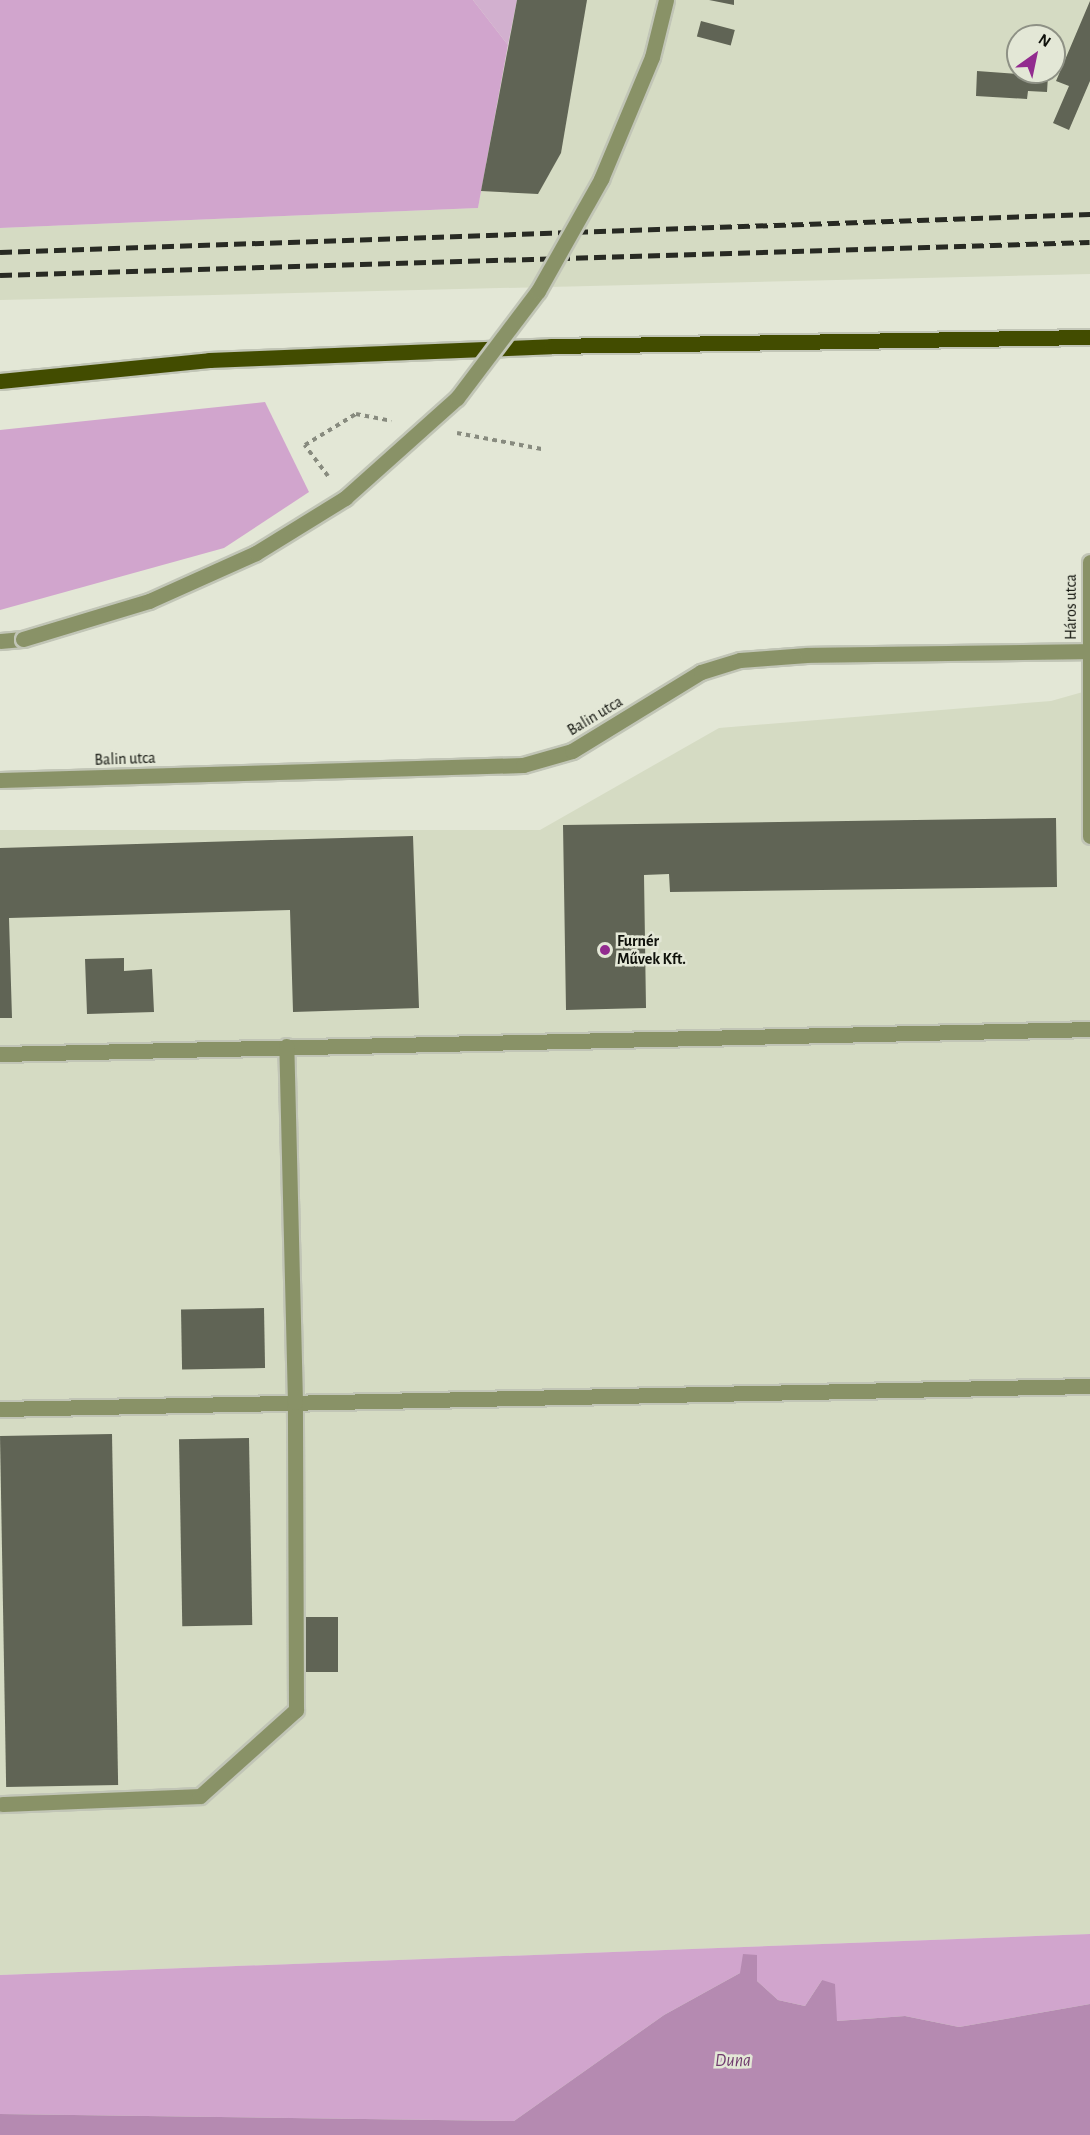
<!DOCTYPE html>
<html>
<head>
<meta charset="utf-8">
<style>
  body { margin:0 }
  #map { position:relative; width:1090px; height:2135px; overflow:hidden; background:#e3e7d6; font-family:"Alegreya Sans",sans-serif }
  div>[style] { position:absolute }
  .built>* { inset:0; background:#d5dbc3 }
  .green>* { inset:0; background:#d2b0cf }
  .forest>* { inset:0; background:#d1a5cd }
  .water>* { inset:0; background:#b58ab1 }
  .building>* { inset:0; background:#606455; transform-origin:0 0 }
  .path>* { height:4px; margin-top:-2px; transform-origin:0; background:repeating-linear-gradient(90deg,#888b7f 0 4.5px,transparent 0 9px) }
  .roads { filter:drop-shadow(2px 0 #c1c5b6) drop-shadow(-2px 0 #c1c5b6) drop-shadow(0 2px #c1c5b6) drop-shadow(0 -2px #c1c5b6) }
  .minor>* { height:15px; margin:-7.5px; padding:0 7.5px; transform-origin:7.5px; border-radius:7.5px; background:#899267 }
  .major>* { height:15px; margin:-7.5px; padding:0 7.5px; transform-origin:7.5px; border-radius:7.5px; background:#424c00 }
  .rail>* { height:4.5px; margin-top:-2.25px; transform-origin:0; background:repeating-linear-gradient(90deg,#282a23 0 12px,transparent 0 18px) }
  .bridges { filter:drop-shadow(2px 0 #c1c5b6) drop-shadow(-2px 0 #c1c5b6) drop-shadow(0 2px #c1c5b6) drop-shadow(0 -2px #c1c5b6) }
  .minor-bridge>* { height:15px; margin:-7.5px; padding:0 7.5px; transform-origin:7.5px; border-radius:7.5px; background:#899267 }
  .dots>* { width:16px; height:16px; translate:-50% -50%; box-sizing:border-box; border:3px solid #e3e7d6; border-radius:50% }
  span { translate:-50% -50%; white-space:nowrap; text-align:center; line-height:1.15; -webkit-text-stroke:5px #e3e7d6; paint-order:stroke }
  .street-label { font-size:16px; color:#0f110b }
  .poi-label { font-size:16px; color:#0f110b; font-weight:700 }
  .left { translate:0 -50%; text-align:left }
  .water-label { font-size:18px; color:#703a6e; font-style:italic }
  .north { position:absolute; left:1006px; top:24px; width:60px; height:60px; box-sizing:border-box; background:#e3e7d6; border:2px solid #8e9185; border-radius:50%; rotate:33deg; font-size:16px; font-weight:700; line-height:24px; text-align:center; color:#0f110b }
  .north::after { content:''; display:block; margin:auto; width:21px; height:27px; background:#922b8f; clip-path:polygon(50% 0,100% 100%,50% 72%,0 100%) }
</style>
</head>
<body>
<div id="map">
  <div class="built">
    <div style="clip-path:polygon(evenodd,517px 0,1090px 0,1090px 274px,0 300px,0 228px,478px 208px,517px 0,1018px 36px,1054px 36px,1054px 72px,1018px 72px,1018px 36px)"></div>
    <div style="clip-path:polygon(1090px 690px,1090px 1934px,0 1975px,0 830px,540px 830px,719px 728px,1051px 701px)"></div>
  </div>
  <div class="green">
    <div style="clip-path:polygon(473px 0,517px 0,508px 45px)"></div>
  </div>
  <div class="forest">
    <div style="clip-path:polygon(0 0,473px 0,508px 45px,478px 208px,0 228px)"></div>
    <div style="clip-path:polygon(265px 402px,309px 492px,224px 548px,0 610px,0 430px)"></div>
    <div style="clip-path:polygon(1090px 1934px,1090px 2004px,959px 2027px,905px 2016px,837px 2021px,822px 1980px,805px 2006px,778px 2000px,757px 1981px,740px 1973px,664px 2015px,514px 2121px,0 2114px,0 1975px)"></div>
  </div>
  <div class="water">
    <div style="clip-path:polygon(743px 1954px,757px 1955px,757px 1981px,778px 2000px,805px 2006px,822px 1980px,835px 1984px,837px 2021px,905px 2016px,959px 2027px,1090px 2004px,1090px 2135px,0 2135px,0 2114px,514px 2121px,664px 2015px,740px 1973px)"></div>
  </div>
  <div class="building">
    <div style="clip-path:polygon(517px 0,587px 0,561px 153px,538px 194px,481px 191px)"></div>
    <div style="clip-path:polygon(709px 0,734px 0,734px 5px)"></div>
    <div style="clip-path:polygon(1090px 1px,1090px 81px,1069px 130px,1053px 123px,1069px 86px,1056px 81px)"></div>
    <div style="left:701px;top:21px;width:35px;height:16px;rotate:15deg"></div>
    <div style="clip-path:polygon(977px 71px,1048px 76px,1047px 92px,1028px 91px,1027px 99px,976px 96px)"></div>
    <div style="clip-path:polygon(1056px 818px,1057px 887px,670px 892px,669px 874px,644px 875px,646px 1008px,566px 1010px,563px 825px)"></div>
    <div style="clip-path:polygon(413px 836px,419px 1008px,293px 1012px,290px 910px,9px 918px,12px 1018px,0 1018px,0 848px)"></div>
    <div style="clip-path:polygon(124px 958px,124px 971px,152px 969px,154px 1012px,87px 1014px,85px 959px)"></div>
    <div style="left:264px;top:1308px;width:60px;height:83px;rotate:89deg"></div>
    <div style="left:112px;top:1434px;width:351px;height:112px;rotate:89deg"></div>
    <div style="left:249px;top:1438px;width:187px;height:70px;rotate:89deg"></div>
    <div style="left:304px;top:1617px;width:34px;height:55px"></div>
  </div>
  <div class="path">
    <div style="left:457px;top:433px;width:86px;rotate:10.7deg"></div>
    <div style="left:328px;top:476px;width:39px;rotate:-127deg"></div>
    <div style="left:305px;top:445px;width:60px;rotate:-31.3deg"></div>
    <div style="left:356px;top:414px;width:36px;rotate:11deg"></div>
  </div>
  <div class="roads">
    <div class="minor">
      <div style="left:1090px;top:562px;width:274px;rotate:90deg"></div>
      <div style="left:0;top:641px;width:23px;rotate:-5deg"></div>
      <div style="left:0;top:780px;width:523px;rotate:-1.64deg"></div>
      <div style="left:523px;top:765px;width:51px;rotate:-15.9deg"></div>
      <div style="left:572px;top:751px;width:151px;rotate:-31.5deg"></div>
      <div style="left:701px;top:672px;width:41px;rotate:-17.1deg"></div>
      <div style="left:740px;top:660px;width:67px;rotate:-4.3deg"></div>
      <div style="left:807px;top:655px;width:282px;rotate:-0.8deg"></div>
      <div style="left:0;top:1054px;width:1090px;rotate:-1.31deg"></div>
      <div style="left:0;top:1409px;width:1090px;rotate:-1.21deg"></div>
      <div style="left:2px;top:1804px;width:198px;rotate:-2.3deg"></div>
      <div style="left:200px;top:1796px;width:129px;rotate:-41.9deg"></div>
      <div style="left:296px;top:1710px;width:308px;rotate:-90.2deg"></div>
      <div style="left:295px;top:1402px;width:356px;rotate:-91.4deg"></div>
    </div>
    <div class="major">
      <div style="left:0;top:381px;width:210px;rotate:-5.7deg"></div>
      <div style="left:209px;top:360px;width:342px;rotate:-2.3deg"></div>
      <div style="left:551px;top:346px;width:539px;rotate:-0.96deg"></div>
    </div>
  </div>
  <div class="rail">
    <div style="left:0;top:252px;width:1091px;rotate:-2deg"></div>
    <div style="left:0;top:275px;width:1090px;rotate:-1.73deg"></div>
  </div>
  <div class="bridges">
    <div class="minor-bridge">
      <div style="left:23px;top:639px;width:132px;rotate:-16.8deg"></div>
      <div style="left:149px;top:601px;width:117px;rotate:-24.2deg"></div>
      <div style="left:256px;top:553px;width:105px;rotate:-31.7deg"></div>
      <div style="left:345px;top:498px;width:150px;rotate:-41.8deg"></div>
      <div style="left:457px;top:398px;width:134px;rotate:-52.9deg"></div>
      <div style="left:538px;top:291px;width:129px;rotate:-60.6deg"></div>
      <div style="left:601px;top:179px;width:132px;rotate:-67.3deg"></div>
      <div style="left:652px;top:57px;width:59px;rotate:-76.2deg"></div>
    </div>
  </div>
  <div class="dots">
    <div style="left:605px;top:950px;background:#922b8f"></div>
  </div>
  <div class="street-label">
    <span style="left:1071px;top:607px;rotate:-90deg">Háros utca</span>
    <span style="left:595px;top:716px;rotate:-31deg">Balin utca</span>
    <span style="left:125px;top:759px;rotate:-2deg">Balin utca</span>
  </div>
  <div class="poi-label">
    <span class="left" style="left:617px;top:950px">Furnér<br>Művek Kft.</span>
  </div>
  <div class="water-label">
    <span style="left:733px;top:2061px">Duna</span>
  </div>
  <div class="north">N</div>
</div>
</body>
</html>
